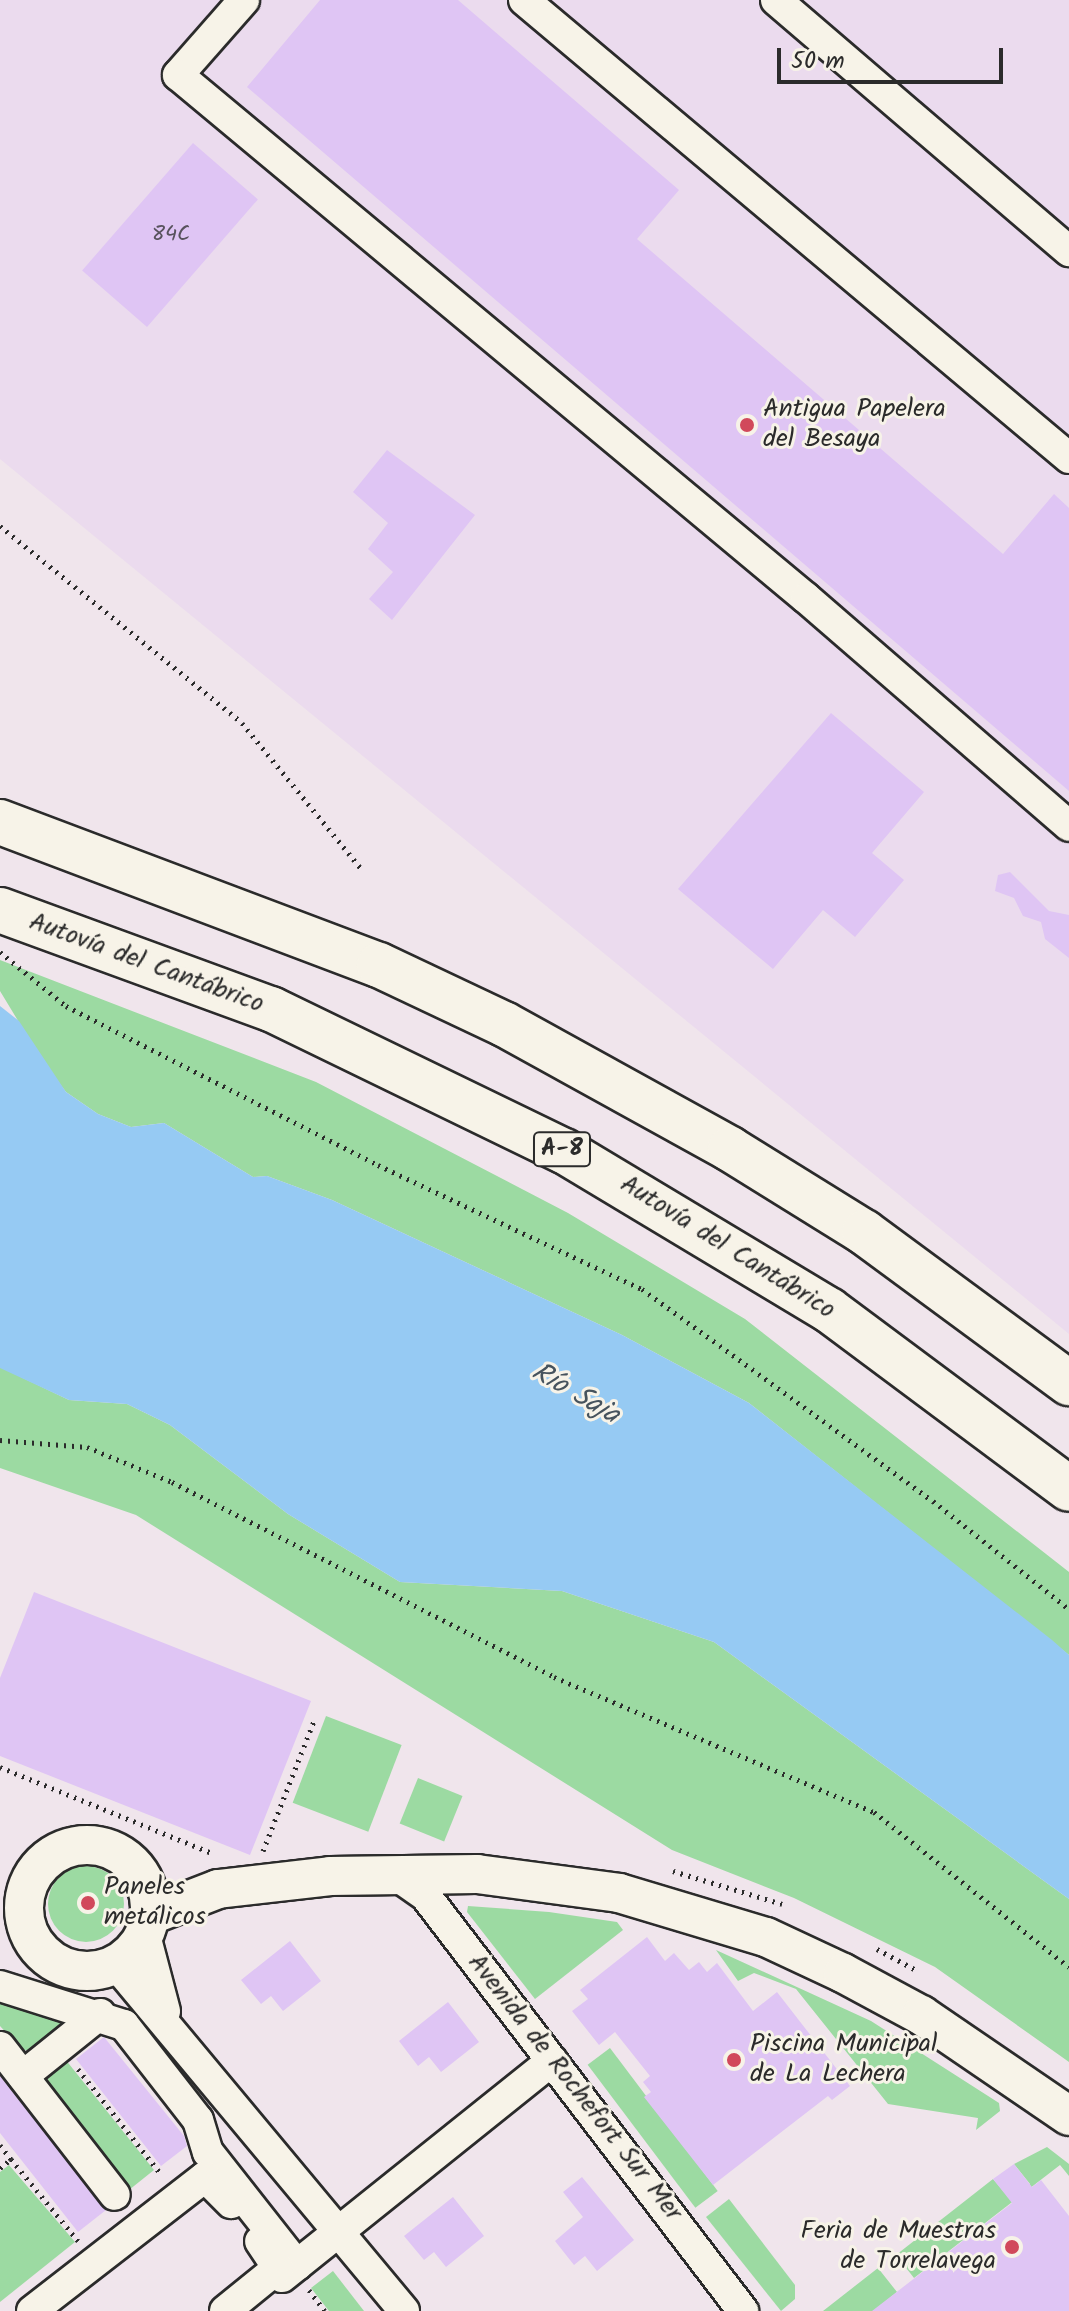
<!DOCTYPE html>
<html>
<head>
<meta charset="utf-8">
<style>
  body { margin:0 }
  #map { position:relative; width:1069px; height:2311px; overflow:hidden; background:#f0e5ec; font-family:Kalam,sans-serif }
  div>[style] { position:absolute }
  .built>* { inset:0; background:#ebdbee }
  .green>* { inset:0; background:#9cdaa2; transform-origin:0 0 }
  .round { border-radius:50% }
  .water>* { inset:0; background:#96caf3 }
  .building>* { inset:0; background:#dfc5f4; transform-origin:0 0 }
  .path>* { height:5px; margin-top:-2.5px; transform-origin:0; background:repeating-linear-gradient(90deg,#2b2b2b 0 2px,transparent 0 8px) }
  .roads { filter:drop-shadow(2px 0 #2b2b2b) drop-shadow(-2px 0 #2b2b2b) drop-shadow(0 2px #2b2b2b) drop-shadow(0 -2px #2b2b2b) }
  .minor>* { height:30px; margin:-15px; padding:0 15px; transform-origin:15px; border-radius:15px; background:#f7f3e8 }
  .major>* { height:38px; margin:-19px; padding:0 19px; transform-origin:19px; border-radius:19px; background:#f7f3e8 }
  .major>.ring { margin:-19px; padding:0; box-sizing:content-box; background:none; border:38px solid #f7f3e8; border-radius:50% }
  .highway>* { height:44px; margin:-22px; padding:0 22px; transform-origin:22px; border-radius:22px; background:#f7f3e8 }
  .dots>* { width:22px; height:22px; translate:-50% -50%; box-sizing:border-box; border:4px solid #f7f3e8; border-radius:50% }
  span { translate:-50% -50%; white-space:nowrap; text-align:center; line-height:1.15; -webkit-text-stroke:6px #f7f3e8; paint-order:stroke }
  .number-label { font-size:22px; color:#58525d }
  .number-label span { -webkit-text-stroke-width:0 }
  .shield-label span { padding:2px 6px; background:#f7f3e8; border:2px solid; border-radius:6px; -webkit-text-stroke-width:0 }
  .shield-label { font-size:24px; color:#2b2b2b; font-weight:700 }
  .poi-label { font-size:26px; color:#2b2b2b }
  .left { translate:0 -50%; text-align:left }
  .right { translate:-100% -50%; text-align:right }
  .street-label { font-size:26px; color:#2b2b2b }
  .water-label { font-size:28px; color:#46535d; font-style:italic }
  .scale { position:absolute; left:777px; top:48px; width:226px; height:36px; box-sizing:border-box; border:4px solid #2b2b2b; border-top:0; padding-left:10px; font-size:24px; line-height:28px; white-space:nowrap; color:#2b2b2b; -webkit-text-stroke:6px #f7f3e8; paint-order:stroke }
</style>
</head>
<body>
<div id="map">
  <div class="built">
    <div style="clip-path:polygon(0 0,1069px 0,1069px 1334px,0 459px)"></div>
  </div>
  <div class="green">
    <div style="clip-path:polygon(0 960px,316px 1082px,568px 1213px,745px 1319px,1069px 1572px,1069px 1655px,749px 1403px,622px 1335px,332px 1200px,267px 1176px,253px 1177px,164px 1123px,131px 1127px,98px 1114px,66px 1092px,43px 1062px,0 991px)"></div>
    <div style="clip-path:polygon(0 1367px,69px 1400px,127px 1404px,170px 1425px,288px 1514px,400px 1582px,562px 1591px,714px 1642px,1069px 1899px,1069px 2062px,935px 1967px,794px 1898px,672px 1850px,136px 1515px,0 1468px)"></div>
    <div style="left:326px;top:1716px;width:81px;height:93px;rotate:21deg"></div>
    <div style="left:418px;top:1778px;width:48px;height:49px;rotate:22deg"></div>
    <div class="round" style="left:48px;top:1866px;width:76px;height:76px"></div>
    <div style="clip-path:polygon(468px 1906px,549px 1912px,617px 1922px,623px 1930px,535px 1999px,467px 1912px)"></div>
    <div style="clip-path:polygon(716px 1950px,871px 2021px,999px 2103px,1000px 2111px,976px 2130px,978px 2118px,888px 2104px,796px 1989px,754px 1973px,738px 1981px)"></div>
    <div style="clip-path:polygon(0 1997px,67px 2020px,65px 2024px,31px 2051px,21px 2049px,0 2026px)"></div>
    <div style="left:610px;top:2048px;width:179px;height:28px;rotate:53deg"></div>
    <div style="clip-path:polygon(65px 2059px,154px 2170px,129px 2190px,47px 2086px,48px 2074px)"></div>
    <div style="clip-path:polygon(1047px 2147px,1069px 2164px,1069px 2176px,1060px 2165px,914px 2278px,896px 2255px,993px 2179px,1011px 2200px,1030px 2184px,1014px 2164px)"></div>
    <div style="clip-path:polygon(9px 2165px,75px 2242px,0 2302px,0 2172px)"></div>
    <div style="clip-path:polygon(729px 2199px,795px 2285px,795px 2299px,781px 2311px,706px 2217px)"></div>
    <div style="clip-path:polygon(878px 2268px,897px 2292px,880px 2306px,883px 2311px,823px 2311px)"></div>
    <div style="clip-path:polygon(333px 2271px,364px 2311px,329px 2311px,311px 2288px)"></div>
  </div>
  <div class="water">
    <div style="clip-path:polygon(0 1006px,19px 1021px,66px 1092px,98px 1114px,131px 1127px,164px 1123px,253px 1177px,267px 1176px,332px 1200px,622px 1335px,749px 1403px,1052px 1640px,1069px 1655px,1069px 1899px,714px 1642px,562px 1591px,400px 1582px,288px 1514px,170px 1425px,127px 1404px,69px 1400px,0 1368px)"></div>
  </div>
  <div class="building">
    <div style="clip-path:polygon(320px 0,458px 0,679px 190px,637px 239px,1003px 554px,1054px 494px,1069px 508px,1069px 791px,247px 87px)"></div>
    <div style="left:193px;top:143px;width:86px;height:169px;rotate:41deg"></div>
    <div style="clip-path:polygon(387px 450px,475px 515px,392px 620px,369px 599px,393px 572px,368px 549px,388px 523px,353px 492px)"></div>
    <div style="clip-path:polygon(831px 713px,924px 792px,872px 853px,904px 880px,855px 937px,823px 910px,773px 969px,678px 889px)"></div>
    <div style="clip-path:polygon(1010px 872px,1049px 911px,1069px 915px,1069px 958px,1045px 939px,1041px 922px,1023px 916px,1014px 898px,995px 891px,998px 875px)"></div>
    <div style="clip-path:polygon(34px 1592px,311px 1701px,250px 1855px,0 1756px,0 1678px)"></div>
    <div style="clip-path:polygon(647px 1937px,665px 1961px,674px 1953px,689px 1970px,699px 1962px,707px 1972px,717px 1963px,753px 2011px,777px 1992px,850px 2086px,832px 2100px,828px 2096px,713px 2185px,644px 2097px,651px 2092px,643px 2082px,650px 2076px,615px 2032px,599px 2045px,572px 2011px,588px 1999px,580px 1990px)"></div>
    <div style="clip-path:polygon(290px 1941px,321px 1981px,283px 2011px,271px 1996px,261px 2004px,241px 1980px)"></div>
    <div style="clip-path:polygon(448px 2002px,479px 2042px,441px 2072px,429px 2057px,418px 2066px,399px 2041px)"></div>
    <div style="clip-path:polygon(104px 2037px,184px 2136px,187px 2146px,161px 2166px,76px 2059px)"></div>
    <div style="clip-path:polygon(0 2076px,106px 2210px,78px 2232px,0 2133px)"></div>
    <div style="clip-path:polygon(1014px 2164px,1032px 2187px,1041px 2180px,1069px 2216px,1069px 2311px,872px 2311px,1012px 2203px,993px 2179px)"></div>
    <div style="clip-path:polygon(582px 2177px,634px 2240px,597px 2271px,585px 2256px,574px 2265px,555px 2241px,583px 2217px,563px 2192px)"></div>
    <div style="clip-path:polygon(453px 2197px,484px 2236px,446px 2267px,434px 2252px,424px 2260px,404px 2236px)"></div>
  </div>
  <div class="path">
    <div style="left:0;top:526px;width:312px;rotate:39.1deg"></div>
    <div style="left:242px;top:723px;width:191px;rotate:50.7deg"></div>
    <div style="left:0;top:952px;width:85px;rotate:39.3deg"></div>
    <div style="left:66px;top:1006px;width:350px;rotate:27deg"></div>
    <div style="left:378px;top:1165px;width:292px;rotate:25.2deg"></div>
    <div style="left:642px;top:1289px;width:360px;rotate:36.1deg"></div>
    <div style="left:933px;top:1501px;width:174px;rotate:38.5deg"></div>
    <div style="left:0;top:1440px;width:87px;rotate:4.6deg"></div>
    <div style="left:87px;top:1447px;width:92px;rotate:22.4deg"></div>
    <div style="left:172px;top:1482px;width:429px;rotate:27deg"></div>
    <div style="left:554px;top:1677px;width:347px;rotate:22.9deg"></div>
    <div style="left:874px;top:1812px;width:249px;rotate:38.5deg"></div>
    <div style="left:0;top:1767px;width:231px;rotate:22.1deg"></div>
    <div style="left:263px;top:1851px;width:143px;rotate:-68.6deg"></div>
    <div style="left:673px;top:1871px;width:114px;rotate:16.8deg"></div>
    <div style="left:877px;top:1949px;width:47px;rotate:28.2deg"></div>
    <div style="left:78px;top:2069px;width:134px;rotate:51.7deg"></div>
    <div style="left:0;top:2145px;width:18px;rotate:52deg"></div>
    <div style="left:0;top:2168px;width:14px;rotate:-39deg"></div>
    <div style="left:11px;top:2159px;width:106px;rotate:50.7deg"></div>
    <div style="left:309px;top:2290px;width:26px;rotate:53deg"></div>
  </div>
  <div class="roads">
    <div class="minor">
      <div style="left:244px;top:0;width:100px;rotate:131.3deg"></div>
      <div style="left:178px;top:75px;width:817px;rotate:39.79deg"></div>
      <div style="left:806px;top:598px;width:348px;rotate:40.9deg"></div>
      <div style="left:524px;top:0;width:712px;rotate:40.04deg"></div>
      <div style="left:776px;top:0;width:386px;rotate:40.6deg"></div>
      <div style="left:396px;top:1875px;width:35px;rotate:35deg"></div>
      <div style="left:425px;top:1895px;width:524px;rotate:52.6deg"></div>
      <div style="left:145px;top:1935px;width:79px;rotate:75.3deg"></div>
      <div style="left:116px;top:1965px;width:450px;rotate:50.2deg"></div>
      <div style="left:0;top:1986px;width:130px;rotate:17.5deg"></div>
      <div style="left:124px;top:2025px;width:120px;rotate:52.1deg"></div>
      <div style="left:198px;top:2120px;width:34px;rotate:73deg"></div>
      <div style="left:208px;top:2152px;width:144px;rotate:51.8deg"></div>
      <div style="left:0;top:2047px;width:187px;rotate:52.2deg"></div>
      <div style="left:23px;top:2076px;width:99px;rotate:-38.8deg"></div>
      <div style="left:282px;top:2277px;width:346px;rotate:-38.7deg"></div>
      <div style="left:32px;top:2311px;width:219px;rotate:-37.8deg"></div>
      <div style="left:205px;top:2177px;width:37px;rotate:45deg"></div>
      <div style="left:225px;top:2311px;width:68px;rotate:-39.1deg"></div>
      <div style="left:278px;top:2268px;width:32px;rotate:-124deg"></div>
    </div>
    <div class="major">
      <div class="ring" style="left:24px;top:1845px;width:88px;height:88px"></div>
      <div style="left:151px;top:1915px;width:72px;rotate:-21.2deg"></div>
      <div style="left:218px;top:1889px;width:113px;rotate:-6.6deg"></div>
      <div style="left:330px;top:1876px;width:147px;rotate:-0.8deg"></div>
      <div style="left:477px;top:1874px;width:143px;rotate:7.6deg"></div>
      <div style="left:619px;top:1893px;width:153px;rotate:16.7deg"></div>
      <div style="left:766px;top:1937px;width:85px;rotate:25.1deg"></div>
      <div style="left:843px;top:1973px;width:89px;rotate:28.3deg"></div>
      <div style="left:921px;top:2015px;width:179px;rotate:34.3deg"></div>
    </div>
    <div class="highway">
      <div style="left:0;top:822px;width:405px;rotate:20.7deg"></div>
      <div style="left:379px;top:965px;width:138px;rotate:25.3deg"></div>
      <div style="left:504px;top:1024px;width:258px;rotate:28.9deg"></div>
      <div style="left:730px;top:1149px;width:158px;rotate:31.8deg"></div>
      <div style="left:864px;top:1232px;width:255px;rotate:36.4deg"></div>
      <div style="left:0;top:910px;width:289px;rotate:20.1deg"></div>
      <div style="left:271px;top:1009px;width:326px;rotate:25.9deg"></div>
      <div style="left:564px;top:1151px;width:309px;rotate:31deg"></div>
      <div style="left:829px;top:1310px;width:299px;rotate:36.7deg"></div>
    </div>
  </div>
  <div class="dots">
    <div style="left:747px;top:425px;background:#d1495b"></div>
    <div style="left:88px;top:1903px;background:#d1495b"></div>
    <div style="left:734px;top:2060px;background:#d1495b"></div>
    <div style="left:1012px;top:2247px;background:#d1495b"></div>
  </div>
  <div class="number-label">
    <span style="left:171px;top:235px">84C</span>
  </div>
  <div class="shield-label">
    <span style="left:562px;top:1149px">A-8</span>
  </div>
  <div class="poi-label">
    <span class="left" style="left:763px;top:425px">Antigua Papelera<br>del Besaya</span>
    <span class="left" style="left:104px;top:1903px">Paneles<br>metálicos</span>
    <span class="left" style="left:750px;top:2060px">Piscina Municipal<br>de La Lechera</span>
    <span class="right" style="left:996px;top:2247px">Feria de Muestras<br>de Torrelavega</span>
  </div>
  <div class="street-label">
    <span style="left:146px;top:964px;rotate:20deg">Autovía del Cantábrico</span>
    <span style="left:727px;top:1248px;rotate:32deg">Autovía del Cantábrico</span>
    <span style="left:574px;top:2088px;rotate:52deg">Avenida de Rochefort Sur Mer</span>
  </div>
  <div class="water-label">
    <span style="left:575px;top:1394px;rotate:30deg">Río Saja</span>
  </div>
  <div class="scale">50 m</div>
</div>
</body>
</html>
